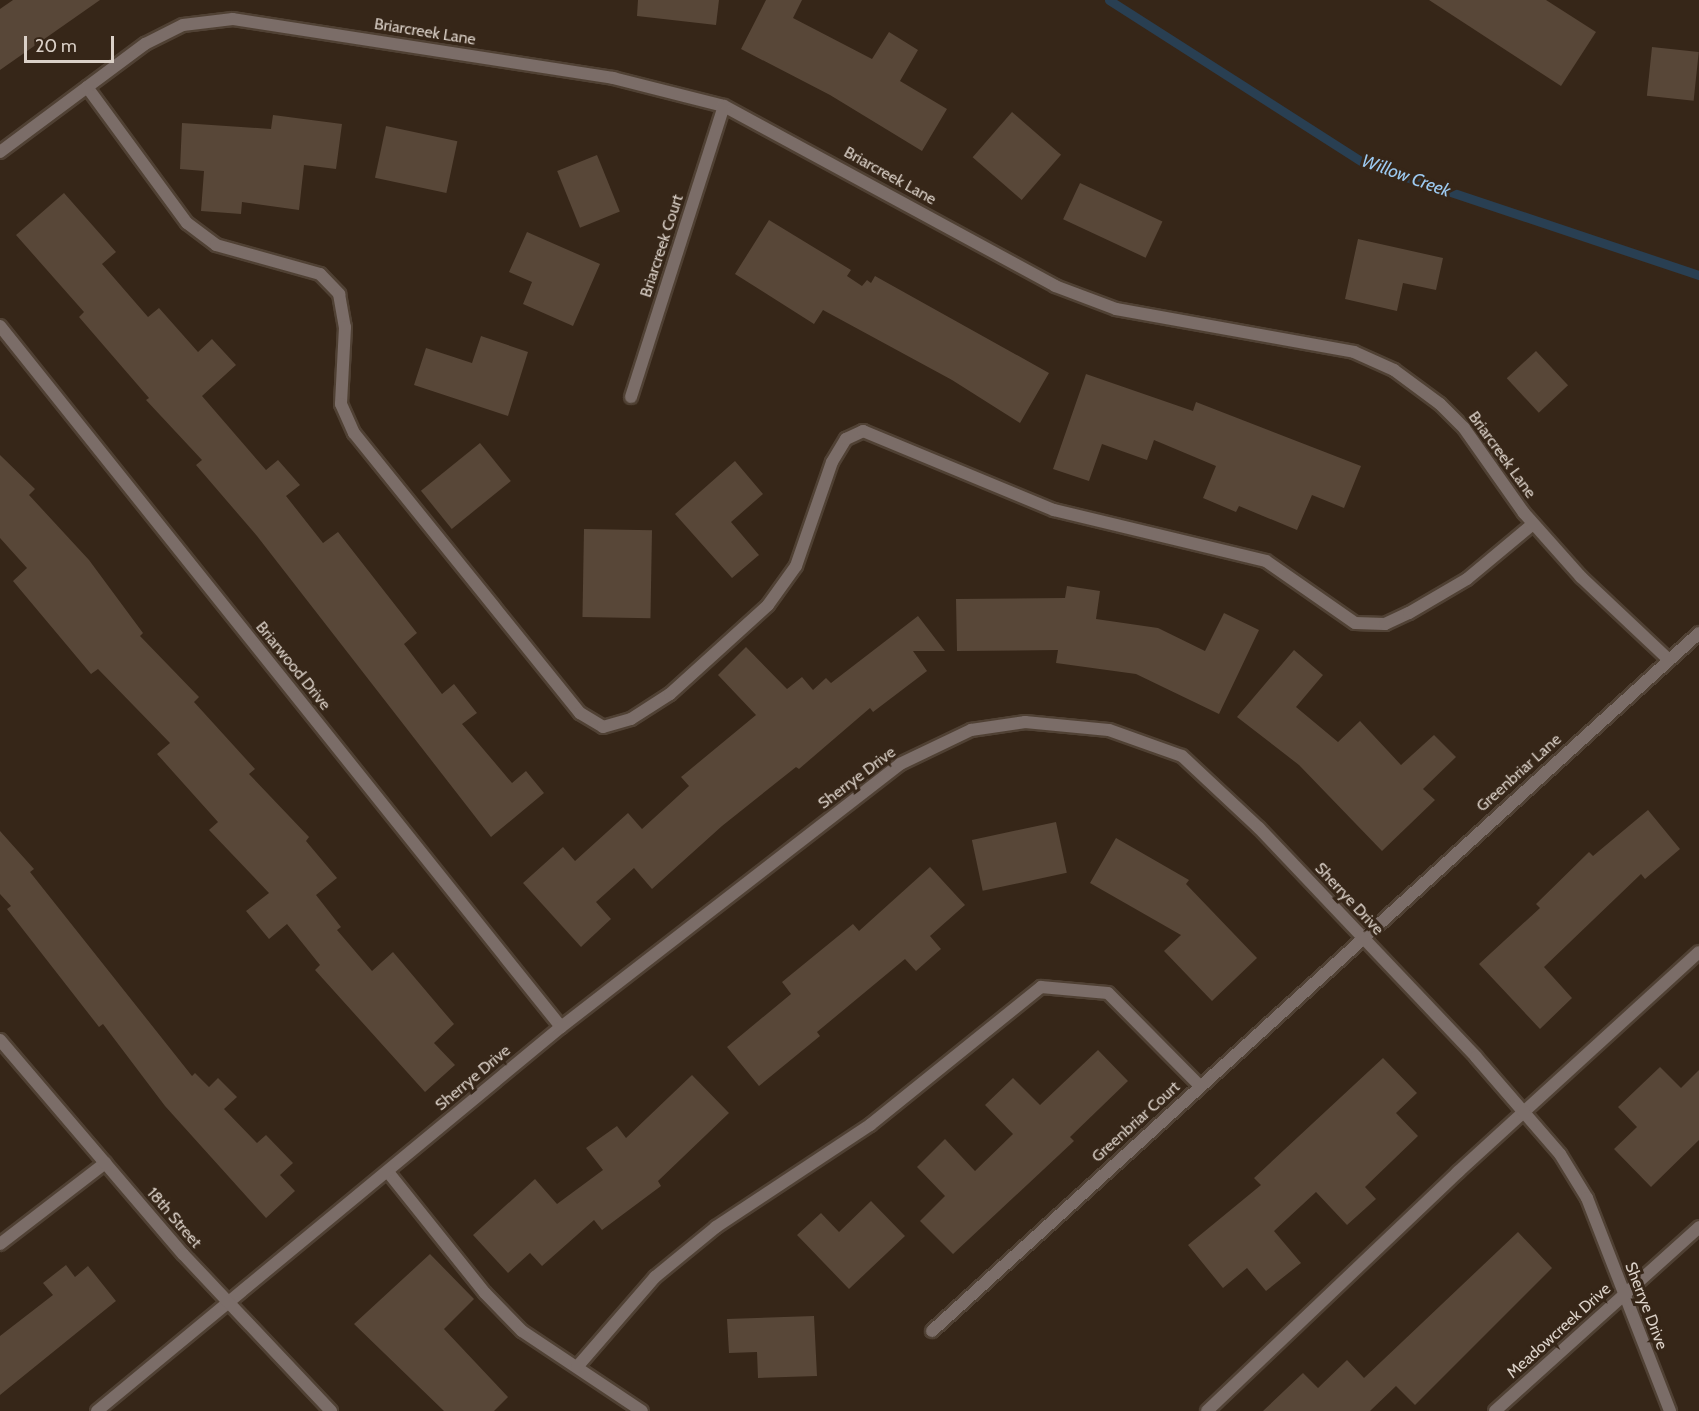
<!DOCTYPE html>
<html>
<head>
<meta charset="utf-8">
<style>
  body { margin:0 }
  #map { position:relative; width:1699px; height:1411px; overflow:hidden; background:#362618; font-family:Cabin,sans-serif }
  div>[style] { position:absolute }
  .stream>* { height:9px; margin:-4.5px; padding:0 4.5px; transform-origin:4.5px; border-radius:4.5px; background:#293f52 }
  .building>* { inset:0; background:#584738; transform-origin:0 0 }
  .roads { filter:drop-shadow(2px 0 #504134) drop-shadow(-2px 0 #504134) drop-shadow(0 2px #504134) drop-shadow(0 -2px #504134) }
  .service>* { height:12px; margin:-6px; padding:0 6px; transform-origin:6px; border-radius:6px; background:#7b6d68 }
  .minor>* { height:12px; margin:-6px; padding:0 6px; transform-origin:6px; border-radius:6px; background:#7b6d68 }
  .tertiary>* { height:12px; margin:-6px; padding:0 6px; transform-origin:6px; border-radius:6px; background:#7b6d68 }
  span { translate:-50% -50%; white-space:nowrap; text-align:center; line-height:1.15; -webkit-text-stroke:6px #362618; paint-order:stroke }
  .street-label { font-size:16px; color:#dbd1c8 }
  .water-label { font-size:18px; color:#9dcaf1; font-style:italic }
  .scale { position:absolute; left:24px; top:36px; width:90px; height:27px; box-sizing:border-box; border:3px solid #dbd1c8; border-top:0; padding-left:8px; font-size:18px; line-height:21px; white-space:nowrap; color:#dbd1c8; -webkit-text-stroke:4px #362618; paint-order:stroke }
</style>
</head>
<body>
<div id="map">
  <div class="stream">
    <div style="left:1109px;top:0;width:303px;rotate:32.6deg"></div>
    <div style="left:1364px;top:163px;width:353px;rotate:18.5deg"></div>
  </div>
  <div class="building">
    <div style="clip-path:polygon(13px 0,100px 0,0 70px,0 9px)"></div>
    <div style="clip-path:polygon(638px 0,719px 0,716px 25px,637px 16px)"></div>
    <div style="clip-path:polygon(766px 0,802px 0,793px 18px,872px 59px,889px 32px,918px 50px,900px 81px,947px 109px,922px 151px,830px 95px,741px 49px)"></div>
    <div style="clip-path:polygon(1429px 0,1546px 0,1596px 32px,1561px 86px)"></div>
    <div style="left:1652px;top:47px;width:47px;height:49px;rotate:6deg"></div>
    <div style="left:1012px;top:112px;width:65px;height:60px;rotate:41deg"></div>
    <div style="clip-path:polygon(273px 115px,342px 124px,336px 169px,304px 165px,299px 210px,242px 202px,241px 214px,201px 211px,204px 171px,180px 169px,182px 123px,271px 129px)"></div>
    <div style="left:386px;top:126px;width:73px;height:53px;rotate:12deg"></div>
    <div style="left:597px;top:155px;width:61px;height:43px;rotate:68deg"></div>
    <div style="left:1080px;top:183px;width:91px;height:40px;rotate:25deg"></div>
    <div style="clip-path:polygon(64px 193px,116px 252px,102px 264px,148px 317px,159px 308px,198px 352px,212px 339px,236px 365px,202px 396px,266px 470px,278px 460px,300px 485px,286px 496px,323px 543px,338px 532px,417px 633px,404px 644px,442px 694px,454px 684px,477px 713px,462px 724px,512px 783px,526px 771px,544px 793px,491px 837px,257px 536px,196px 465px,202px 460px,146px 400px,149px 398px,79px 317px,84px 312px,16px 235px)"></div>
    <div style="clip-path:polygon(769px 220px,851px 270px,847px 276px,862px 286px,867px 280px,871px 283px,875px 276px,1049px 373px,1020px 423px,952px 380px,823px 310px,814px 324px,735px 274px)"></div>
    <div style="clip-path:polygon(527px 232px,600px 264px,573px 326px,523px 304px,532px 282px,509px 272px)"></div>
    <div style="clip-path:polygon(1358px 239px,1443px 258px,1436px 290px,1403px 283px,1397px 311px,1345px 299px)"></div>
    <div style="clip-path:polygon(481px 336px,528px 352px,508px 416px,414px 385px,426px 348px,472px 363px)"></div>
    <div style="left:1536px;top:351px;width:47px;height:40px;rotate:47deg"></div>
    <div style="clip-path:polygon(1086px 374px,1193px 411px,1196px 402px,1361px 466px,1344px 508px,1312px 495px,1297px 530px,1239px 506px,1236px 512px,1203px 498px,1216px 466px,1154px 440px,1147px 460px,1102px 444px,1089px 481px,1053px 469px)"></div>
    <div style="left:480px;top:443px;width:49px;height:76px;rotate:51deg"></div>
    <div style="clip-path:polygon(0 455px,35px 489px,29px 495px,89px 560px,143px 633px,140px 636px,199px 697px,194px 702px,255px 769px,249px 774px,309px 837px,306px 841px,337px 878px,316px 895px,341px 927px,337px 930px,372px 971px,393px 952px,454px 1024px,434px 1043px,455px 1065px,425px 1092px,315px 970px,320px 965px,287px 924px,269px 939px,246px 911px,269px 893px,209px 830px,218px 822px,157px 754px,170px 743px,98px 669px,91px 674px,13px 581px,27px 568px,0 538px)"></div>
    <div style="clip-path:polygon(735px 461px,763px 494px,731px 522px,759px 555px,732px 578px,675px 514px)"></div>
    <div style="left:584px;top:529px;width:68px;height:88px;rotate:1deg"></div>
    <div style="clip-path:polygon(1067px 586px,1100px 591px,1096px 619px,1158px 628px,1205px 651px,1224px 613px,1259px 630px,1219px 714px,1136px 674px,1056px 663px,1058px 650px,957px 651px,956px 599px,1065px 598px)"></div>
    <div style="clip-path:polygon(918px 616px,945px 651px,913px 651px,927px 671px,873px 712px,870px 708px,799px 769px,796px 767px,722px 826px,652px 889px,634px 868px,596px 902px,611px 919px,581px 947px,523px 883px,563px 847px,575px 861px,628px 813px,642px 829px,689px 786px,681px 777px,756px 715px,718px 675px,746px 647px,787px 689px,802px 677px,813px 690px,826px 678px,831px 683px)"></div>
    <div style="clip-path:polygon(1294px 650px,1323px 675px,1296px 707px,1338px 742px,1360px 721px,1401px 765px,1434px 735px,1456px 757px,1423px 789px,1435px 800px,1382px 851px,1299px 765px,1237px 717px)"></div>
    <div style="clip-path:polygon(1648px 810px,1680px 849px,1645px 879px,1641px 874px,1544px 967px,1572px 998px,1540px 1029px,1479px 964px,1540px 908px,1536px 904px,1589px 852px,1593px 856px)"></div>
    <div style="left:1056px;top:822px;width:52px;height:86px;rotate:78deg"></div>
    <div style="clip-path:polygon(0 831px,34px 869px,30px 872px,192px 1076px,195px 1073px,209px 1087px,218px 1078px,237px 1097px,224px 1109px,257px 1143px,266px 1135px,293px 1163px,280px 1175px,295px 1191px,266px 1218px,165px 1106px,103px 1024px,99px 1027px,7px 909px,11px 906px,0 894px)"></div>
    <div style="clip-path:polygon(1116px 838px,1189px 880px,1186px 884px,1257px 958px,1212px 1001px,1164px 951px,1181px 935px,1090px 883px)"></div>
    <div style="clip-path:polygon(930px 867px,965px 905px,930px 936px,941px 949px,916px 971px,905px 959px,817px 1032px,820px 1036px,759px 1086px,727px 1047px,791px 994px,782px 982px,853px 924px,859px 931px)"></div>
    <div style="clip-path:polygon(1098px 1050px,1128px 1081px,1070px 1137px,1074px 1141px,953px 1254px,920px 1221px,945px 1196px,917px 1167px,945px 1139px,975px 1171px,1013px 1134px,985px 1105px,1013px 1078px,1040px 1105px)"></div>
    <div style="clip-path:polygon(1383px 1058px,1417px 1093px,1396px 1113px,1418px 1136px,1365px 1187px,1376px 1199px,1347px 1225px,1316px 1192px,1274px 1231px,1301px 1263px,1266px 1291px,1247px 1268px,1223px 1288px,1188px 1245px,1261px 1185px,1254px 1178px)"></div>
    <div style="clip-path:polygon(1660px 1067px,1681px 1088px,1699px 1070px,1699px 1140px,1651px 1187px,1614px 1149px,1637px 1127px,1618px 1107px)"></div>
    <div style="clip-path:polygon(692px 1075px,729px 1113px,658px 1181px,661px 1186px,602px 1230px,594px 1220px,542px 1266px,530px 1253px,508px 1273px,473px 1235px,535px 1179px,557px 1204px,603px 1170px,586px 1148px,617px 1126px,626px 1138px)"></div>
    <div style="clip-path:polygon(871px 1201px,905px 1236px,849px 1289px,797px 1235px,821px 1213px,839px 1232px)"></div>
    <div style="clip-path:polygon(1518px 1232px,1552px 1268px,1415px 1405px,1396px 1386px,1370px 1411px,1263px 1411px,1303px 1373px,1318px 1388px,1347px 1360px,1364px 1378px)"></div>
    <div style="clip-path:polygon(430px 1254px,474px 1299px,444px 1329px,508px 1397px,494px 1411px,444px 1411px,354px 1324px)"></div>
    <div style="clip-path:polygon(66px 1265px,75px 1277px,88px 1266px,116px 1301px,0 1395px,0 1336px,53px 1295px,43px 1283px)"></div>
    <div style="clip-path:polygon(814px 1316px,817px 1376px,758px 1378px,757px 1352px,729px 1353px,727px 1319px)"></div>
  </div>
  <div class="roads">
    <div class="service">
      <div style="left:87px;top:87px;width:169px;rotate:53.7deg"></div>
      <div style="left:187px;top:223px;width:36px;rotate:37deg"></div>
      <div style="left:216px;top:245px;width:108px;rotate:15.6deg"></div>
      <div style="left:320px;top:274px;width:28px;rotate:46deg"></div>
      <div style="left:339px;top:294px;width:34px;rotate:80deg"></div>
      <div style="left:345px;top:327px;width:77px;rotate:93deg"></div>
      <div style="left:341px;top:404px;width:32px;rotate:66deg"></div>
      <div style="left:354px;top:433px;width:360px;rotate:51.1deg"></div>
      <div style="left:580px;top:713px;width:27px;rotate:31deg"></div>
      <div style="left:603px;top:727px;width:29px;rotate:-16deg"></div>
      <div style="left:631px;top:719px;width:46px;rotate:-32.7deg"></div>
      <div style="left:670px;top:694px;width:132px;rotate:-42.2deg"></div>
      <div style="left:768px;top:605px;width:48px;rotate:-54.3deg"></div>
      <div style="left:796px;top:566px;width:110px;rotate:-70.9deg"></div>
      <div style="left:832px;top:462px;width:27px;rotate:-59deg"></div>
      <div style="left:846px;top:439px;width:19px;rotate:-25deg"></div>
      <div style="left:863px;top:431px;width:207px;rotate:22.5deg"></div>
      <div style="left:1054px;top:510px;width:218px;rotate:13.5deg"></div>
      <div style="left:1266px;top:561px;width:108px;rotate:34.9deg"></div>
      <div style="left:1355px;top:623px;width:30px;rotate:2deg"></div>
      <div style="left:1385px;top:624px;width:26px;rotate:-25deg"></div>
      <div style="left:1409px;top:613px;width:67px;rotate:-30.4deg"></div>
      <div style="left:1467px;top:579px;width:86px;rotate:-39.8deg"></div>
      <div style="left:388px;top:1172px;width:155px;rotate:51.3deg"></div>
      <div style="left:485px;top:1293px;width:53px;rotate:45.8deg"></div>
      <div style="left:522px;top:1331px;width:144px;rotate:33.7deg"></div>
      <div style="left:0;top:1244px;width:133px;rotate:-37.6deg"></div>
      <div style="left:577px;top:1367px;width:119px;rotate:-49.1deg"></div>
      <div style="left:655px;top:1277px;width:79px;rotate:-39.3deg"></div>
      <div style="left:716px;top:1227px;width:185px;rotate:-33.5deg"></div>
      <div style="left:870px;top:1125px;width:220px;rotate:-38.9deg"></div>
      <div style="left:1041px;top:987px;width:67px;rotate:5.1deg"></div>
      <div style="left:1108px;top:993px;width:131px;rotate:45.3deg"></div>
      <div style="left:1207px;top:1411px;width:347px;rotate:-43.6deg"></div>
      <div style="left:1458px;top:1172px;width:326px;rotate:-42.4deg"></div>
    </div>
    <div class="minor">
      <div style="left:0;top:152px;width:181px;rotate:-36.7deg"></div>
      <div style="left:145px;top:44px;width:42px;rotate:-26.6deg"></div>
      <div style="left:183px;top:25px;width:50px;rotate:-6.8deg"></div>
      <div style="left:233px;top:19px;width:385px;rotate:8.8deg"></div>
      <div style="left:613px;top:78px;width:114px;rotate:14.2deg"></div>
      <div style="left:724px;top:106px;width:377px;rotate:28.5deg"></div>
      <div style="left:1055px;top:286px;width:65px;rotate:20.7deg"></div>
      <div style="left:1116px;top:309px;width:242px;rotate:10.2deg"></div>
      <div style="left:1354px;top:352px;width:44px;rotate:24.2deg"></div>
      <div style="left:1394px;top:370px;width:57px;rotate:36.5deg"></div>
      <div style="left:1440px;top:404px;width:34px;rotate:45deg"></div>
      <div style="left:1464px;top:428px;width:104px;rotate:54.8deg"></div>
      <div style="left:1524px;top:513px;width:86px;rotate:48.3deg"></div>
      <div style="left:1581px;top:577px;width:121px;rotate:43.3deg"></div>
      <div style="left:0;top:326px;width:898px;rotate:51.33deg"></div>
      <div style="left:631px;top:397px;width:305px;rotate:-72.3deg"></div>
      <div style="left:932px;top:1331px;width:1037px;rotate:-42.3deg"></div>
      <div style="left:97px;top:1411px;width:602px;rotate:-39.61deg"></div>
      <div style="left:561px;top:1027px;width:429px;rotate:-37.8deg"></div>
      <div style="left:900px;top:764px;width:79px;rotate:-25.6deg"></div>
      <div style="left:971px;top:730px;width:55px;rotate:-8.4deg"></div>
      <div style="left:1025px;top:722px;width:84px;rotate:5.4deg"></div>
      <div style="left:1109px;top:730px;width:77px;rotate:19.6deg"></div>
      <div style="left:1182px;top:756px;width:105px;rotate:43.1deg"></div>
      <div style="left:1259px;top:828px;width:315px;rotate:46.5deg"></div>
      <div style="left:1476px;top:1057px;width:128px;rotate:49.1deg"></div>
      <div style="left:1560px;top:1154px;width:52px;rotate:58.5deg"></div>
      <div style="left:1587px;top:1198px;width:229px;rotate:68.7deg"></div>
      <div style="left:1495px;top:1411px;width:275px;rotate:-42deg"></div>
    </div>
    <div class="tertiary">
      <div style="left:0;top:1040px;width:282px;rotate:49.5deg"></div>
      <div style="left:183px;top:1254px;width:216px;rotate:46.7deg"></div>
    </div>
  </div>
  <div class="street-label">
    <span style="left:425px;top:32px;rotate:9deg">Briarcreek Lane</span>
    <span style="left:890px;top:176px;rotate:29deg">Briarcreek Lane</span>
    <span style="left:662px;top:246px;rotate:-72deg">Briarcreek Court</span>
    <span style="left:1502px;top:455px;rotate:54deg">Briarcreek Lane</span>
    <span style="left:293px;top:666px;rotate:51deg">Briarwood Drive</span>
    <span style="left:1519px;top:773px;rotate:-42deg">Greenbriar Lane</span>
    <span style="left:857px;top:778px;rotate:-37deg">Sherrye Drive</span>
    <span style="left:1349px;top:899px;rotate:47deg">Sherrye Drive</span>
    <span style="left:473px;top:1078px;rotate:-40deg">Sherrye Drive</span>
    <span style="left:1136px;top:1122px;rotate:-42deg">Greenbriar Court</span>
    <span style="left:174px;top:1218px;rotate:49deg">18th Street</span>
    <span style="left:1646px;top:1306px;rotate:69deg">Sherrye Drive</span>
    <span style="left:1559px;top:1331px;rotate:-42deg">Meadowcreek Drive</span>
  </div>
  <div class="water-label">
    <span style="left:1406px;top:176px;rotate:20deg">Willow Creek</span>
  </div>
  <div class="scale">20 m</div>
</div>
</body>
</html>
